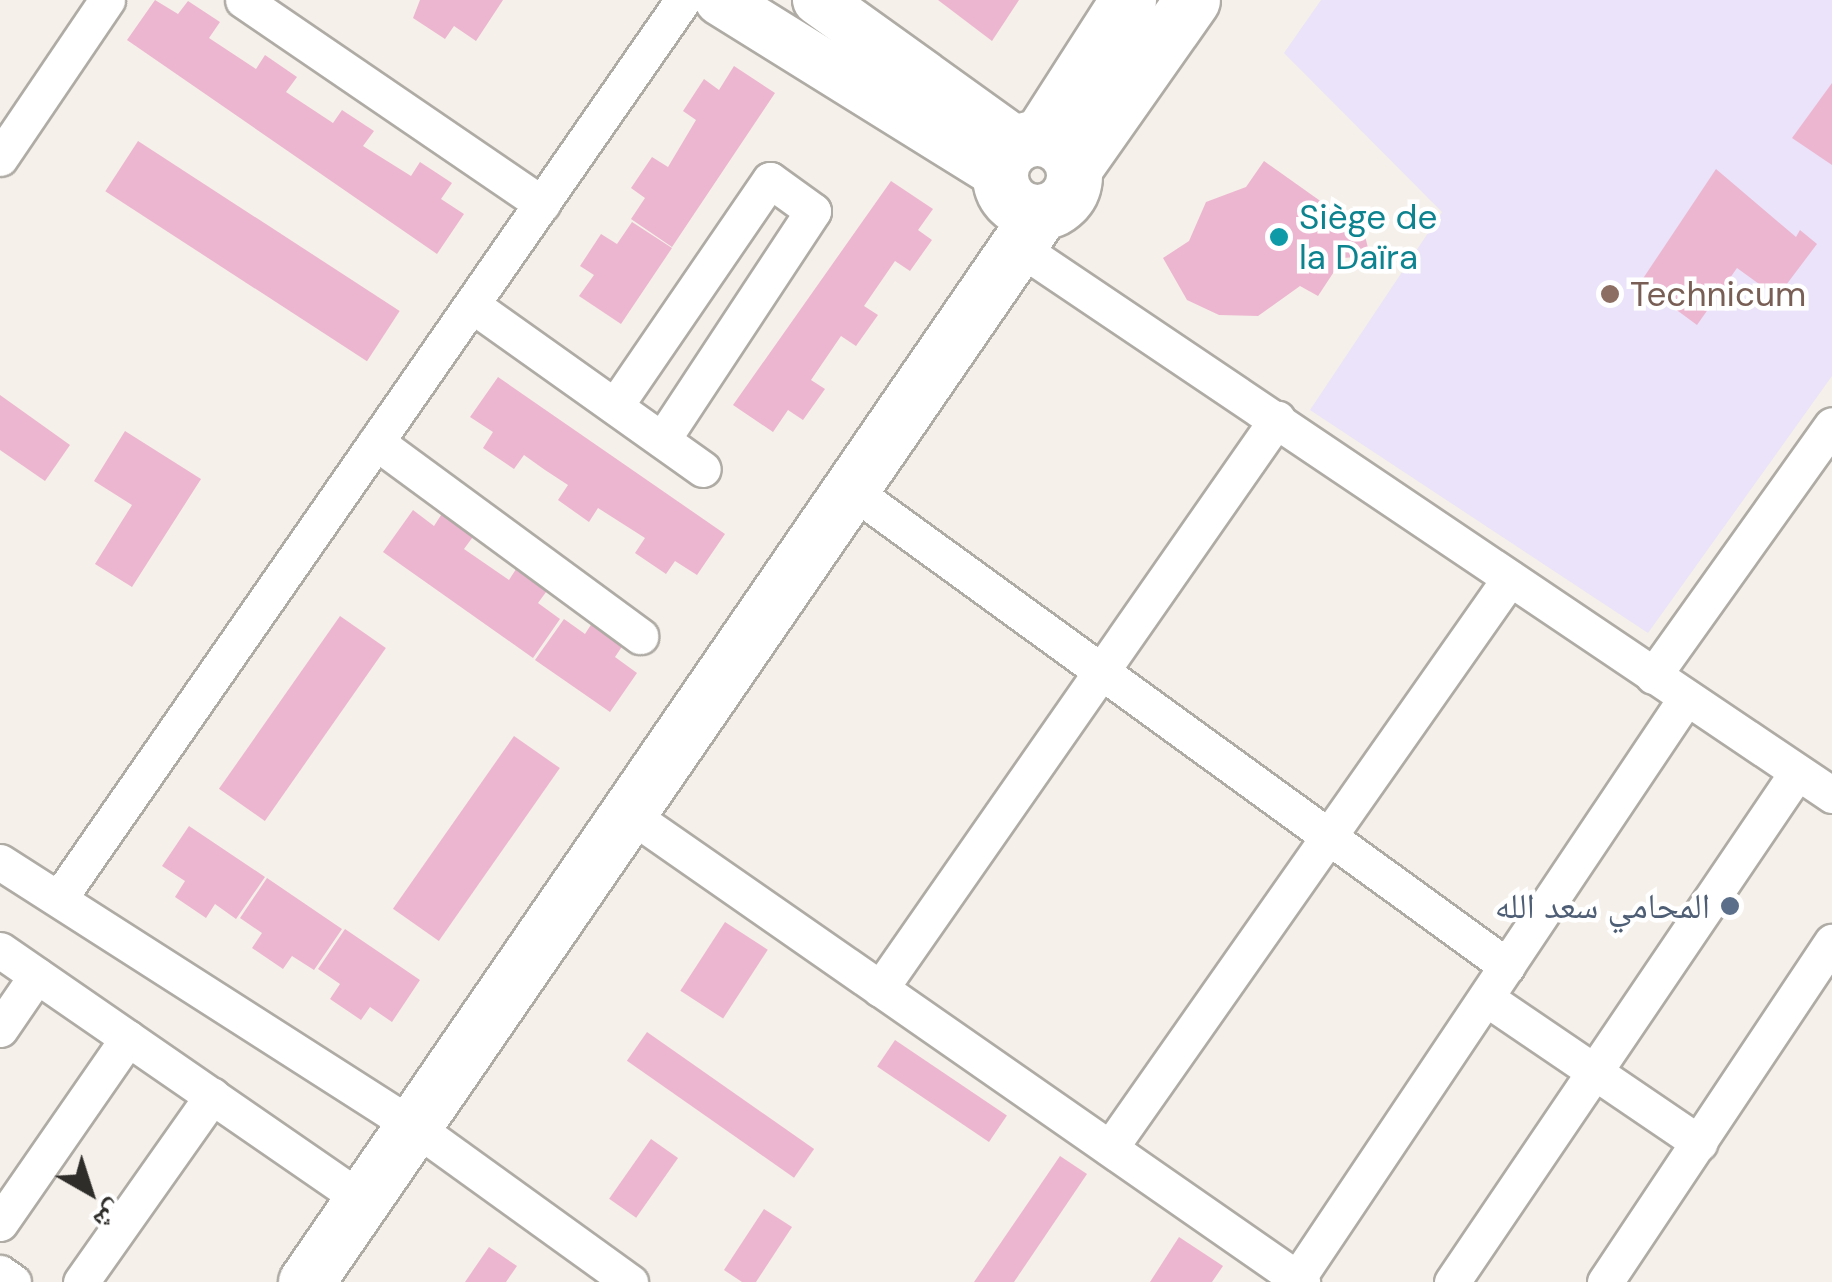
<!DOCTYPE html>
<html>
<head>
<meta charset="utf-8">
<style>
  body { margin:0 }
  #map { position:relative; width:1832px; height:1282px; overflow:hidden; background:#f5f0e9; font-family:"DM Sans","Noto Naskh Arabic",sans-serif }
  div>[style] { position:absolute }
  .education>* { inset:0; background:#eae3f9 }
  .building>* { inset:0; background:#edb6d0; transform-origin:0 0 }
  .roads { filter:drop-shadow(2px 0 #afaba5) drop-shadow(-2px 0 #afaba5) drop-shadow(0 2px #afaba5) drop-shadow(0 -2px #afaba5) }
  .street>* { height:35px; margin:-17.5px; padding:0 17.5px; transform-origin:17.5px; border-radius:17.5px; background:#fff }
  .secondary>* { height:50px; margin:-25px; padding:0 25px; transform-origin:25px; border-radius:25px; background:#fff }
  .primary>* { height:55px; margin:-27.5px; padding:0 27.5px; transform-origin:27.5px; border-radius:27.5px; background:#fff }
  .primary>.ring { margin:-27.5px; padding:0; box-sizing:content-box; background:none; border:55px solid #fff; border-radius:50% }
  .dots>* { width:28px; height:28px; translate:-50% -50%; box-sizing:border-box; border:5px solid #fff; border-radius:50% }
  span { translate:-50% -50%; white-space:nowrap; text-align:center; line-height:1.15; -webkit-text-stroke:9px #fff; paint-order:stroke }
  .culture-label { font-size:35px; color:#0d838f }
  .left { translate:0 -50%; text-align:left }
  .education-label { font-size:35px; color:#785e54 }
  .service-label { font-size:35px; color:#4e5e75 }
  .right { translate:-100% -50%; text-align:right }
  .north { position:absolute; left:40px; top:1142px; width:100px; height:100px; -webkit-text-stroke:8px #fff; paint-order:stroke; rotate:141deg; font-size:28px; font-weight:700; line-height:40px; text-align:center; color:#2e2d2a }
  .north::after { content:''; display:block; margin:auto; width:35px; height:45px; background:#2e2d2a; clip-path:polygon(50% 0,100% 100%,50% 72%,0 100%) }
</style>
</head>
<body>
<div id="map">
  <div class="education">
    <div style="clip-path:polygon(1321px 0,1832px 0,1832px 376px,1648px 633px,1310px 410px,1442px 212px,1284px 53px)"></div>
  </div>
  <div class="building">
    <div style="clip-path:polygon(155px 0,178px 14px,188px 1px,220px 22px,209px 38px,256px 69px,265px 55px,297px 77px,286px 92px,333px 123px,342px 110px,374px 131px,363px 146px,411px 176px,420px 162px,452px 183px,441px 199px,464px 214px,437px 254px,127px 40px)"></div>
    <div style="clip-path:polygon(420px 0,503px 0,476px 41px,454px 26px,445px 39px,413px 18px)"></div>
    <div style="clip-path:polygon(938px 0,1019px 0,992px 41px)"></div>
    <div style="clip-path:polygon(734px 66px,775px 93px,672px 247px,631px 219px,645px 198px,631px 188px,652px 157px,668px 167px,696px 120px,683px 111px,704px 79px,719px 90px)"></div>
    <div style="clip-path:polygon(1832px 83px,1832px 165px,1792px 138px)"></div>
    <div style="left:138px;top:141px;width:312px;height:60px;rotate:33deg"></div>
    <div style="clip-path:polygon(1264px 161px,1364px 232px,1370px 256px,1343px 258px,1318px 296px,1300px 286px,1258px 316px,1219px 315px,1187px 300px,1163px 258px,1189px 241px,1206px 202px,1246px 187px)"></div>
    <div style="clip-path:polygon(1716px 169px,1796px 237px,1800px 230px,1817px 244px,1777px 297px,1737px 268px,1697px 325px,1640px 283px)"></div>
    <div style="clip-path:polygon(891px 181px,933px 209px,918px 230px,932px 240px,910px 271px,895px 261px,864px 306px,878px 315px,856px 346px,841px 336px,811px 380px,825px 389px,803px 420px,788px 410px,773px 432px,733px 405px)"></div>
    <div style="clip-path:polygon(632px 222px,672px 248px,621px 324px,579px 296px,594px 275px,580px 266px,601px 234px,617px 244px)"></div>
    <div style="clip-path:polygon(498px 377px,725px 534px,697px 575px,675px 561px,666px 574px,635px 553px,645px 538px,598px 508px,589px 522px,558px 500px,568px 485px,545px 470px,524px 455px,514px 469px,483px 448px,493px 432px,470px 417px)"></div>
    <div style="clip-path:polygon(0 395px,70px 445px,45px 481px,0 450px)"></div>
    <div style="clip-path:polygon(125px 431px,201px 479px,132px 587px,95px 564px,132px 505px,94px 481px)"></div>
    <div style="clip-path:polygon(413px 510px,434px 526px,443px 512px,475px 534px,464px 549px,509px 580px,518px 566px,549px 588px,538px 603px,560px 619px,533px 658px,383px 552px)"></div>
    <div style="left:340px;top:616px;width:56px;height:211px;rotate:35deg"></div>
    <div style="clip-path:polygon(564px 619px,585px 634px,594px 620px,625px 642px,615px 657px,637px 673px,610px 712px,535px 660px)"></div>
    <div style="left:514px;top:736px;width:56px;height:211px;rotate:35deg"></div>
    <div style="clip-path:polygon(189px 826px,265px 877px,236px 919px,215px 904px,206px 918px,175px 897px,185px 881px,162px 866px)"></div>
    <div style="clip-path:polygon(267px 878px,342px 929px,314px 970px,292px 956px,283px 969px,252px 948px,262px 933px,240px 918px)"></div>
    <div style="left:725px;top:922px;width:51px;height:82px;rotate:33deg"></div>
    <div style="clip-path:polygon(345px 929px,420px 980px,392px 1022px,370px 1007px,361px 1020px,330px 999px,340px 984px,318px 969px)"></div>
    <div style="left:647px;top:1032px;width:204px;height:35px;rotate:35deg"></div>
    <div style="left:895px;top:1040px;width:135px;height:32px;rotate:34deg"></div>
    <div style="left:651px;top:1139px;width:33px;height:73px;rotate:35deg"></div>
    <div style="clip-path:polygon(1060px 1156px,1087px 1174px,1014px 1282px,974px 1282px)"></div>
    <div style="clip-path:polygon(764px 1209px,792px 1227px,756px 1282px,742px 1282px,724px 1270px)"></div>
    <div style="clip-path:polygon(1179px 1237px,1223px 1266px,1212px 1282px,1150px 1282px)"></div>
    <div style="clip-path:polygon(489px 1247px,517px 1266px,506px 1282px,465px 1282px)"></div>
  </div>
  <div class="roads">
    <div class="street">
      <div style="left:243px;top:0;width:362px;rotate:34.3deg"></div>
      <div style="left:0;top:158px;width:191px;rotate:-55.9deg"></div>
      <div style="left:1017px;top:246px;width:983px;rotate:33.96deg"></div>
      <div style="left:472px;top:305px;width:283px;rotate:35.4deg"></div>
      <div style="left:615px;top:406px;width:274px;rotate:-55.6deg"></div>
      <div style="left:770px;top:180px;width:53px;rotate:35.8deg"></div>
      <div style="left:813px;top:211px;width:274px;rotate:123.4deg"></div>
      <div style="left:376px;top:442px;width:328px;rotate:36.3deg"></div>
      <div style="left:846px;top:486px;width:817px;rotate:35.99deg"></div>
      <div style="left:1653px;top:676px;width:308px;rotate:-54.5deg"></div>
      <div style="left:625px;top:811px;width:825px;rotate:34.83deg"></div>
      <div style="left:0;top:862px;width:489px;rotate:32.6deg"></div>
      <div style="left:412px;top:1125px;width:269px;rotate:35.8deg"></div>
      <div style="left:60px;top:897px;width:1092px;rotate:-55.22deg"></div>
      <div style="left:0;top:950px;width:440px;rotate:34.6deg"></div>
      <div style="left:880px;top:989px;width:695px;rotate:-55.14deg"></div>
      <div style="left:1486px;top:998px;width:258px;rotate:34.2deg"></div>
      <div style="left:0;top:1029px;width:65px;rotate:-55.6deg"></div>
      <div style="left:1110px;top:1148px;width:696px;rotate:-54.94deg"></div>
      <div style="left:0;top:1223px;width:225px;rotate:-55.3deg"></div>
      <div style="left:0;top:1273px;width:16px;rotate:35deg"></div>
      <div style="left:1297px;top:1279px;width:699px;rotate:-56.2deg"></div>
      <div style="left:81px;top:1282px;width:228px;rotate:-54.8deg"></div>
      <div style="left:1452px;top:1282px;width:614px;rotate:-55.9deg"></div>
      <div style="left:1605px;top:1282px;width:409px;rotate:-56.3deg"></div>
    </div>
    <div class="secondary">
      <div style="left:720px;top:0;width:330px;rotate:31.9deg"></div>
      <div style="left:818px;top:0;width:245px;rotate:35.7deg"></div>
    </div>
    <div class="primary">
      <div style="left:1040px;top:137px;width:163px;rotate:-57.3deg"></div>
      <div class="ring" style="left:1000px;top:138px;width:19px;height:19px"></div>
      <div style="left:1074px;top:168px;width:205px;rotate:-54.9deg"></div>
      <div style="left:306px;top:1282px;width:1298px;rotate:-55.51deg"></div>
    </div>
  </div>
  <div class="dots">
    <div style="left:1279px;top:237px;background:#0f9aa8"></div>
    <div style="left:1610px;top:294px;background:#8d6e63"></div>
    <div style="left:1730px;top:906px;background:#5c6f8a"></div>
  </div>
  <div class="culture-label">
    <span class="left" style="left:1299px;top:237px">Siège de<br>la Daïra</span>
  </div>
  <div class="education-label">
    <span class="left" style="left:1630px;top:294px">Technicum</span>
  </div>
  <div class="service-label">
    <span class="right" style="left:1710px;top:906px">المحامي سعد الله</span>
  </div>
  <div class="north">ش</div>
</div>
</body>
</html>
